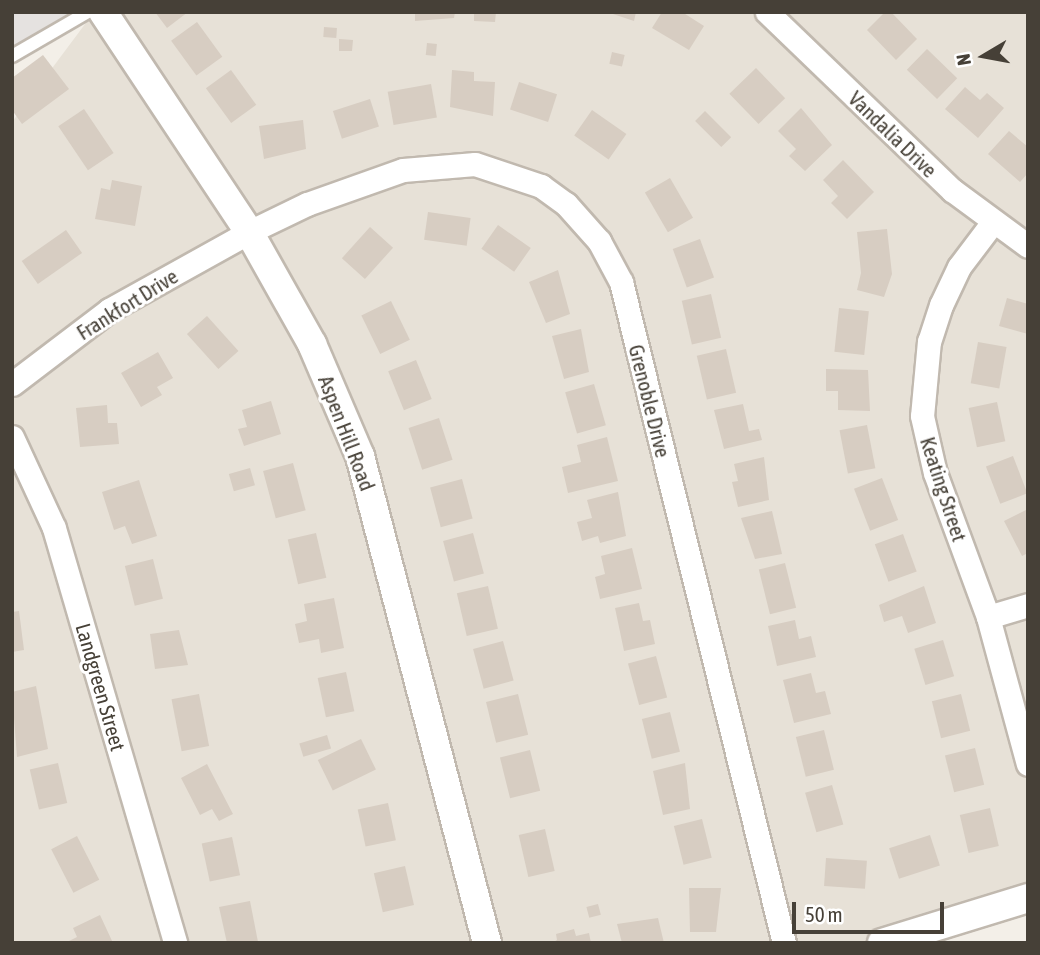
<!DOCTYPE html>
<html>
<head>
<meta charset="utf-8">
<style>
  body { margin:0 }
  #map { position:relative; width:1040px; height:955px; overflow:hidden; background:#f3efe8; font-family:"Asap Condensed",sans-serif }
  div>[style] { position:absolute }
  .residential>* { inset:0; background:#e7e1d7 }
  .parking>* { inset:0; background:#e5e2e0 }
  .building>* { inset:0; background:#d7cdc2; transform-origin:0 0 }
  .roads { filter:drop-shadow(2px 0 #c1b9af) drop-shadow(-2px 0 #c1b9af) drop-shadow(0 2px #c1b9af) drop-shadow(0 -2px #c1b9af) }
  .service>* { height:12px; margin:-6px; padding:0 6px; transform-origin:6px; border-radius:6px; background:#fff }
  .minor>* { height:23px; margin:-11.5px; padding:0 11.5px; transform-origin:11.5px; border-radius:11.5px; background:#fff }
  .tertiary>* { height:28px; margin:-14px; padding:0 14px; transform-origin:14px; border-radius:14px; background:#fff }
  span { translate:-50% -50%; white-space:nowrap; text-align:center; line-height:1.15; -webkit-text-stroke:6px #fff; paint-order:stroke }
  .street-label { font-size:21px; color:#464037 }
  .frame { position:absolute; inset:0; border:14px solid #464037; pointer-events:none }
  .north { position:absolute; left:949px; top:21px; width:70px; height:70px; -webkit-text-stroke:5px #fff; paint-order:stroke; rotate:260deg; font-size:19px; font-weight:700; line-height:28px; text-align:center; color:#464037 }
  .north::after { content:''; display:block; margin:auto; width:24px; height:32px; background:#464037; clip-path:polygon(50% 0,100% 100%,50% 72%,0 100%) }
  .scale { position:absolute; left:792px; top:902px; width:152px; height:32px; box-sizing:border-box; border:4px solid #464037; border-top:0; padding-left:9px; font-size:21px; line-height:24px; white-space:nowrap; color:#464037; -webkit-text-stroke:5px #fff; paint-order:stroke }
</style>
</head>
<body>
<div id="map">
  <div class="residential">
    <div style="clip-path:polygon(94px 12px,1028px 12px,1028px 898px,882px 943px,12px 943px,12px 122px)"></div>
  </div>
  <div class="parking">
    <div style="clip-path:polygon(12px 12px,89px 12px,12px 62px)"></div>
  </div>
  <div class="building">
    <div style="clip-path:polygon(155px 12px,188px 12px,167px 28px)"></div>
    <div style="clip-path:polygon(415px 12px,455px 12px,454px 18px,415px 21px)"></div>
    <div style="clip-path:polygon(474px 12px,496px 12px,495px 22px,474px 21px)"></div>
    <div style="clip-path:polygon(607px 12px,636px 12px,634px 21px)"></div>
    <div style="clip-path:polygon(662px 12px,682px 12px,704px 26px,689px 50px,652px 28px)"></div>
    <div style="clip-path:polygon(885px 12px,891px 12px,917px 39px,896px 60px,867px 30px)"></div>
    <div style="left:197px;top:22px;width:43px;height:32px;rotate:54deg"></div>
    <div style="left:324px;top:27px;width:13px;height:10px;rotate:4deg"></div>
    <div style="clip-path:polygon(339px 39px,353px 40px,352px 51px,339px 51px)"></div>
    <div style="left:427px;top:43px;width:10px;height:12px;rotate:6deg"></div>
    <div style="left:927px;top:49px;width:42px;height:29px;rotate:44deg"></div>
    <div style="left:612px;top:52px;width:13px;height:12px;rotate:13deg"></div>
    <div style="clip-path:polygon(43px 55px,69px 89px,22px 124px,12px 110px,12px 78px)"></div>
    <div style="left:756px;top:68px;width:42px;height:37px;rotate:46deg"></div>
    <div style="left:231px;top:70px;width:43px;height:31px;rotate:54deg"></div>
    <div style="clip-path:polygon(452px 70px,474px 72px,474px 81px,495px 82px,493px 116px,450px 107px)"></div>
    <div style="left:519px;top:82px;width:40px;height:29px;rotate:18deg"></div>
    <div style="left:431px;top:84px;width:34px;height:44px;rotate:80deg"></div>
    <div style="clip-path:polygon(965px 87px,980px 100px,987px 93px,1004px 108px,978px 138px,945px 109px)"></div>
    <div style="left:370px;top:99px;width:29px;height:39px;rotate:72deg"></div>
    <div style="clip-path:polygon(801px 108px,832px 145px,805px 171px,789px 156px,796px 149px,778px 131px)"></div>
    <div style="left:84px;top:109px;width:53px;height:31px;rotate:56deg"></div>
    <div style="left:592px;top:110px;width:42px;height:31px;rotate:35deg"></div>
    <div style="left:705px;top:111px;width:37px;height:14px;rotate:45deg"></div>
    <div style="clip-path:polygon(303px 120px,306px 149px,264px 159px,259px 126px)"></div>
    <div style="clip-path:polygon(1009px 131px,1028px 147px,1028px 173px,1020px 182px,988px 154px)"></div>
    <div style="clip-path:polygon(843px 160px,874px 192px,847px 219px,831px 203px,838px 196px,823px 180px)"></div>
    <div style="left:670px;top:178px;width:46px;height:29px;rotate:60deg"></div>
    <div style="clip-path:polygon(112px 180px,142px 186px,135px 226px,95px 219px,101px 188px,110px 190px)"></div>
    <div style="left:428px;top:212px;width:43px;height:28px;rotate:8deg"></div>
    <div style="left:498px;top:225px;width:40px;height:29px;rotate:35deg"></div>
    <div style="left:370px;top:227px;width:31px;height:42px;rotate:42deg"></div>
    <div style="clip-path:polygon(887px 229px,892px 274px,884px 297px,857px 290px,861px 273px,857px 232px)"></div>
    <div style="left:66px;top:230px;width:28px;height:54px;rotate:55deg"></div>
    <div style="left:700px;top:239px;width:41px;height:29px;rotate:70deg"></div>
    <div style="clip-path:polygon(558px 270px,570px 314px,546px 323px,529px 282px)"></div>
    <div style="left:711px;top:294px;width:45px;height:30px;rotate:77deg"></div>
    <div style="clip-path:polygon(1007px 298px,1028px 304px,1028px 334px,999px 326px)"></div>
    <div style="left:391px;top:301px;width:43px;height:33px;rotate:64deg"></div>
    <div style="left:839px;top:308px;width:30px;height:44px;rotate:6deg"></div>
    <div style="left:207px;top:316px;width:47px;height:27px;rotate:48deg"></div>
    <div style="clip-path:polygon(581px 329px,589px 372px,564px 379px,552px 336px)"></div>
    <div style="left:978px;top:342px;width:29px;height:42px;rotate:10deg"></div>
    <div style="left:726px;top:349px;width:45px;height:30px;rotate:77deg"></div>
    <div style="clip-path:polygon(158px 352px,173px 378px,157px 387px,162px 395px,141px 407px,121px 373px)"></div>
    <div style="left:416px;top:360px;width:42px;height:30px;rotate:68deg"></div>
    <div style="clip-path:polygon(826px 369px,868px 370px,870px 411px,838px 410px,838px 391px,826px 391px)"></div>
    <div style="left:594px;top:384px;width:43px;height:30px;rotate:74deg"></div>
    <div style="clip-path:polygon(271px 401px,281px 434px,244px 446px,238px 429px,247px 427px,242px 410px)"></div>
    <div style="left:997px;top:402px;width:40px;height:29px;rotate:78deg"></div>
    <div style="clip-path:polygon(743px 404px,749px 431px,759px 429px,762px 440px,724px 449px,714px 410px)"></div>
    <div style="clip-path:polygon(107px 405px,108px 423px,117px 423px,119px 444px,80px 447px,76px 408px)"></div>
    <div style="left:439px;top:418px;width:44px;height:32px;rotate:72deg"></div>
    <div style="left:867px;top:425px;width:44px;height:28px;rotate:79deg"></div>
    <div style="clip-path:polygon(607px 437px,618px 481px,568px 493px,562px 467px,581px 462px,577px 445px)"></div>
    <div style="left:1013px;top:456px;width:40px;height:29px;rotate:69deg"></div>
    <div style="clip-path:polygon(764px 457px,769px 500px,738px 507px,732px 482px,738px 481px,734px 464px)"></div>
    <div style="left:293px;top:463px;width:49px;height:31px;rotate:75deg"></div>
    <div style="left:250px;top:468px;width:18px;height:22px;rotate:74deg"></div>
    <div style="left:882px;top:478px;width:45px;height:30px;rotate:69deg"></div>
    <div style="left:462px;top:479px;width:41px;height:33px;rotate:75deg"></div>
    <div style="clip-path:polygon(139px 480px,157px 536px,132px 544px,125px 526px,114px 530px,102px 492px)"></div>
    <div style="clip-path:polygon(618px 492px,626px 536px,600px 543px,598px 536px,582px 541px,577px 522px,592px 518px,587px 500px)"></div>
    <div style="clip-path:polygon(1028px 509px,1028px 553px,1022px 556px,1004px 521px)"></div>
    <div style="clip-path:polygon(772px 511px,782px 554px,755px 559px,741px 518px)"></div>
    <div style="left:316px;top:533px;width:46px;height:29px;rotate:77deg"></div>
    <div style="left:473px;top:533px;width:42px;height:31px;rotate:75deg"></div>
    <div style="left:903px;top:534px;width:40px;height:30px;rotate:70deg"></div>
    <div style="clip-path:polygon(632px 548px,642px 589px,600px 599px,595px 577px,605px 574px,601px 556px)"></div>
    <div style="left:153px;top:559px;width:41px;height:29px;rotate:76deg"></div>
    <div style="left:785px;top:563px;width:46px;height:27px;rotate:76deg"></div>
    <div style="left:488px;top:586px;width:44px;height:32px;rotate:77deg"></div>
    <div style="clip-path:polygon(924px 586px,936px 623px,908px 633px,902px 616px,884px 622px,879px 605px)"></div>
    <div style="clip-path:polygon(334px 598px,344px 648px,321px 653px,319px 639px,299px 643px,295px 624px,307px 621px,304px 604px)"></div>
    <div style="clip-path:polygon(639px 603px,643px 621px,650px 620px,655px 644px,624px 651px,615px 608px)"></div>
    <div style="clip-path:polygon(19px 611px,24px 650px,12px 652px,12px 612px)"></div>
    <div style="clip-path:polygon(795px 620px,799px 639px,811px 636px,816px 657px,777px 666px,768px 626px)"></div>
    <div style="clip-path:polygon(179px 630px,188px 665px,155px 669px,150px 634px)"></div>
    <div style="left:943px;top:640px;width:38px;height:30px;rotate:73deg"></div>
    <div style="left:503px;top:641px;width:41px;height:31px;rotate:75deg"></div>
    <div style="left:656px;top:656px;width:43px;height:29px;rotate:75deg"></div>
    <div style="left:346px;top:672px;width:40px;height:29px;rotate:78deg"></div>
    <div style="clip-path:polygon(811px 673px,816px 693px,825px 691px,831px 714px,794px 723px,783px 680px)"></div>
    <div style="clip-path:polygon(36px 686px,48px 749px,17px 757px,12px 692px)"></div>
    <div style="left:199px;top:694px;width:53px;height:28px;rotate:79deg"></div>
    <div style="left:518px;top:694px;width:42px;height:33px;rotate:76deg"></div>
    <div style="left:961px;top:694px;width:38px;height:30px;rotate:76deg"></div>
    <div style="left:670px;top:712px;width:41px;height:29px;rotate:76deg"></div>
    <div style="left:824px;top:730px;width:41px;height:29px;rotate:76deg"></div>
    <div style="left:327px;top:735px;width:14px;height:29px;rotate:73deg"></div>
    <div style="left:361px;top:739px;width:34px;height:48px;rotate:64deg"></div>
    <div style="left:975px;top:748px;width:38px;height:31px;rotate:76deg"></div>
    <div style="left:530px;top:750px;width:42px;height:31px;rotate:76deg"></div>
    <div style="left:58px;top:763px;width:41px;height:29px;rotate:77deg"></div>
    <div style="clip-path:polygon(685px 763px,690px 809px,663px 815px,653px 771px)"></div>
    <div style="clip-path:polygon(207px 764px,233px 814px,219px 821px,212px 809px,200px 815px,181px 778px)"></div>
    <div style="left:832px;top:785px;width:41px;height:28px;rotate:74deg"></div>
    <div style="left:388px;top:803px;width:38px;height:31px;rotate:78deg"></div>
    <div style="left:990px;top:808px;width:39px;height:31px;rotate:77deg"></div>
    <div style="left:702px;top:819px;width:40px;height:29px;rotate:76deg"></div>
    <div style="left:545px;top:829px;width:43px;height:27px;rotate:77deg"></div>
    <div style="left:930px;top:835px;width:32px;height:43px;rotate:72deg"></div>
    <div style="left:77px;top:836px;width:49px;height:29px;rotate:63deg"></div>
    <div style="left:232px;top:837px;width:39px;height:31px;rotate:78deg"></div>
    <div style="left:826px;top:858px;width:41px;height:28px;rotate:4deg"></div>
    <div style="left:405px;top:866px;width:40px;height:32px;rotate:77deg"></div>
    <div style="clip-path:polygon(689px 888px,721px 888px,716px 932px,690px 932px)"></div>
    <div style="clip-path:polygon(250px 901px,258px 942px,227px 943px,219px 907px)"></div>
    <div style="left:598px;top:904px;width:11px;height:12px;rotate:75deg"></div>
    <div style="clip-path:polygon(100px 915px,113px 943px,65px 943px,77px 937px,73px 928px)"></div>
    <div style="clip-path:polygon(658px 918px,664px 943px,622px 943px,617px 924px)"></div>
    <div style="clip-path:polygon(574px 929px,576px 936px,589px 933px,591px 943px,552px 943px,557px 940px,556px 934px)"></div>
  </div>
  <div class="roads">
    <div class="service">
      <div style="left:12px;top:56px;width:88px;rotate:-30.1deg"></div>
    </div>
    <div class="minor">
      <div style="left:767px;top:12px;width:257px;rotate:43.9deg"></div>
      <div style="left:952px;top:190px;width:94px;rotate:36.4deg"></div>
      <div style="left:993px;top:222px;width:56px;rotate:127.1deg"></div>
      <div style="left:959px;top:267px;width:42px;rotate:115.3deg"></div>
      <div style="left:941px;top:305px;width:38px;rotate:108deg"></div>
      <div style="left:929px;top:341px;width:75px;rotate:95.3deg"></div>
      <div style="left:922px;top:416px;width:58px;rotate:77.2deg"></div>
      <div style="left:935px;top:473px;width:153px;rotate:69.8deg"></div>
      <div style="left:988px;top:617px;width:152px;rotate:74.8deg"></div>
      <div style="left:12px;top:384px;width:122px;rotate:-37.3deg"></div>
      <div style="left:109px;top:310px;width:160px;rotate:-29.1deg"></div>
      <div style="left:249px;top:232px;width:64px;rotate:-25.8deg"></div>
      <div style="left:307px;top:204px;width:102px;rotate:-19.5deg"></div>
      <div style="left:403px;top:170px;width:72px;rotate:-4.8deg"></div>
      <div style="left:475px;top:164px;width:70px;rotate:18.4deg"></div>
      <div style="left:541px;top:186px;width:31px;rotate:36deg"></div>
      <div style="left:566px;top:204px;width:50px;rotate:48.3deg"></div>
      <div style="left:599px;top:241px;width:47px;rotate:61.8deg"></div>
      <div style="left:621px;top:282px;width:681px;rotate:76.15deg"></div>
      <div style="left:12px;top:437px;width:100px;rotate:65.2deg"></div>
      <div style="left:54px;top:528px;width:432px;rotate:73.7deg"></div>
      <div style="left:988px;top:617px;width:42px;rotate:-16.7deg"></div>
    </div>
    <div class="tertiary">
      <div style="left:103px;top:12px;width:264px;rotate:56.4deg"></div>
      <div style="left:249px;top:232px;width:129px;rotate:60.6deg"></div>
      <div style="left:312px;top:344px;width:122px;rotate:66.8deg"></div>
      <div style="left:360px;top:456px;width:503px;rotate:75.38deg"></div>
      <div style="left:882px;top:943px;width:153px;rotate:-17.1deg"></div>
    </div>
  </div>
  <div class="street-label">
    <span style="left:893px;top:134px;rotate:44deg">Vandalia Drive</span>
    <span style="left:127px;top:304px;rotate:-32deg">Frankfort Drive</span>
    <span style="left:650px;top:401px;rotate:76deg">Grenoble Drive</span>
    <span style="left:347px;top:433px;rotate:69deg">Aspen Hill Road</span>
    <span style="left:944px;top:489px;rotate:72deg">Keating Street</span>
    <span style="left:101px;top:687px;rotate:74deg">Landgreen Street</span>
  </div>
  <div class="frame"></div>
  <div class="north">N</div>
  <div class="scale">50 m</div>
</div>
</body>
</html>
